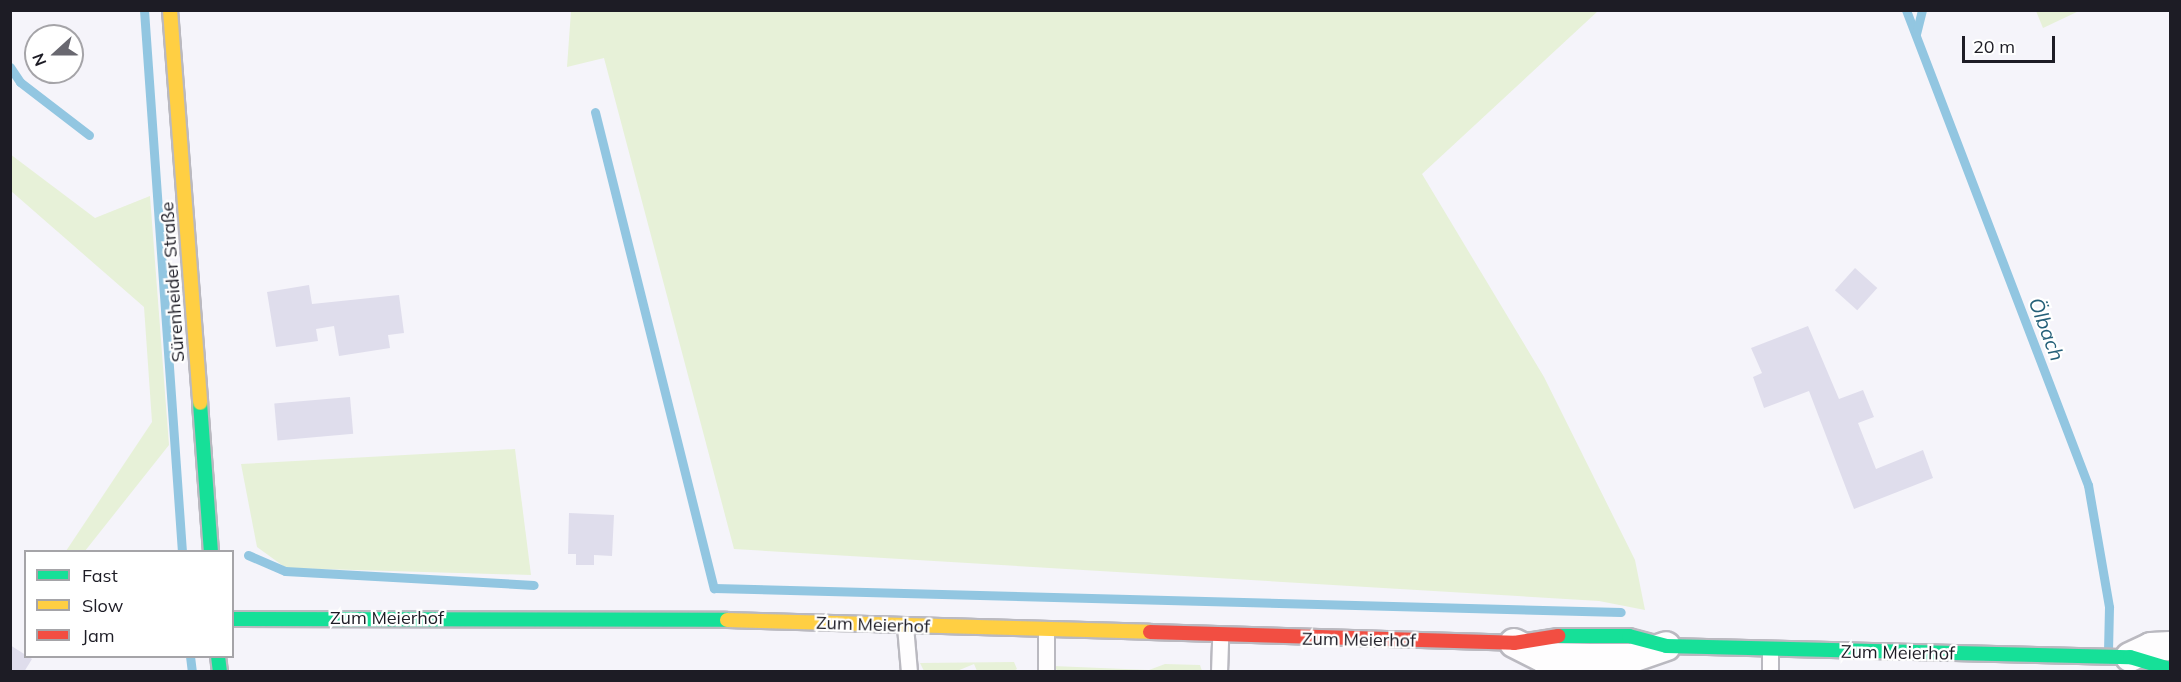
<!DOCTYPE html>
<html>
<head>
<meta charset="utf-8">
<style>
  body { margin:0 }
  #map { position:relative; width:2181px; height:682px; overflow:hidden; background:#f5f4fa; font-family:Mulish,sans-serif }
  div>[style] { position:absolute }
  .green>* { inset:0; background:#e7f1d8 }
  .stream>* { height:9px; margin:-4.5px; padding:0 4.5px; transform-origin:4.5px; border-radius:4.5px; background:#92c6e1 }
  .building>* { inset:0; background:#dfddec; transform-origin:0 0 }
  .roads { filter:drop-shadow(2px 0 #bab9c0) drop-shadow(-2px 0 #bab9c0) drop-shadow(0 2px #bab9c0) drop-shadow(0 -2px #bab9c0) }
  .lane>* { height:15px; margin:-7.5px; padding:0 7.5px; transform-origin:7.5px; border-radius:7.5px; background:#fefdfe }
  .street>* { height:28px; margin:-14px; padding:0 14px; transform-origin:14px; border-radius:14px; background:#fefdfe }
  .fast>* { height:14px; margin:-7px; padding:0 7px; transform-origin:7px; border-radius:7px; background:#16e098 }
  .slow>* { height:14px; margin:-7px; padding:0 7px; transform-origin:7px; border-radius:7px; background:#ffcf43 }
  .jam>* { height:14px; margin:-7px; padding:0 7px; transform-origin:7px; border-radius:7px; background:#f24e42 }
  span { translate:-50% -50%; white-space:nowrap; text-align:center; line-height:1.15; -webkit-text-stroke:4.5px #fff; paint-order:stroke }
  .street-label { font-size:18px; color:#1d1c25 }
  .water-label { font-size:20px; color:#245f78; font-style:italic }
  .frame { position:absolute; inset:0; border:12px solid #1d1c25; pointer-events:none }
  .legend { position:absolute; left:24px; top:550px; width:210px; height:108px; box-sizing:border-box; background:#fff; border:2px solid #a5a4a8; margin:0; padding:8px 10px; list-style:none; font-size:18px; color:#1d1c25 }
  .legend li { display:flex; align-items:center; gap:12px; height:30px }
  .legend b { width:30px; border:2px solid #a5a4a8 }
  .north { position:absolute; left:24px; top:24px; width:60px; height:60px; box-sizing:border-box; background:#fff; border:2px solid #a5a4a8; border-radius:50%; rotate:249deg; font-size:16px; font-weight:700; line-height:24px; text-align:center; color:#1d1c25 }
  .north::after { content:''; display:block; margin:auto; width:21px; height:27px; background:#696870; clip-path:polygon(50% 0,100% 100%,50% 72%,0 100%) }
  .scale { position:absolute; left:1962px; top:36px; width:93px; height:27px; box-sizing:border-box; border:3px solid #1d1c25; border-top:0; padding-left:8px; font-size:18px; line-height:21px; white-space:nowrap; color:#1d1c25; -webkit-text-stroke:4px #fff; paint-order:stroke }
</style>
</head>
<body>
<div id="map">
  <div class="green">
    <div style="clip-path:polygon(571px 11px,1598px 11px,1422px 174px,1544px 377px,1635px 560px,1645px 610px,1599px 601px,734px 549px,604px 58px,567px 67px)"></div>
    <div style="clip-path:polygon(2036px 11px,2079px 11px,2043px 28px)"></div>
    <div style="clip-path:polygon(10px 154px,95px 218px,150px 196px,169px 445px,85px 551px,66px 551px,152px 422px,144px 307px,11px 191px)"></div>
    <div style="clip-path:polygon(515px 449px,531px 575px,286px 568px,257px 547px,241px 464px)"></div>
    <div style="clip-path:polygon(1014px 662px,1017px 669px,1012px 672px,977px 671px,974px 664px,957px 671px,924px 671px,920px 663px)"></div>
    <div style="clip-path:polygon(1165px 664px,1200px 665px,1202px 671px,1059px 672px,1053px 666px,1149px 670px)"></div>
  </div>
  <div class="stream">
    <div style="left:144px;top:10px;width:543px;rotate:85.99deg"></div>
    <div style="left:1906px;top:10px;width:509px;rotate:69.04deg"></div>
    <div style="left:2088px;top:485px;width:124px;rotate:80.2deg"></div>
    <div style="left:2109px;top:607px;width:44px;rotate:91.3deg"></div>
    <div style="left:1916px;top:34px;width:25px;rotate:-76deg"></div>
    <div style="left:10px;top:67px;width:18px;rotate:56deg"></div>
    <div style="left:20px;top:82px;width:87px;rotate:37.5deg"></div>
    <div style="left:595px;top:112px;width:491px;rotate:76deg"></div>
    <div style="left:714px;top:588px;width:907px;rotate:1.52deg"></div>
    <div style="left:248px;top:555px;width:40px;rotate:23.4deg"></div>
    <div style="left:285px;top:571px;width:249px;rotate:3.2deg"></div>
    <div style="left:190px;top:656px;width:16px;rotate:83deg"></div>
  </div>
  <div class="building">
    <div style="left:1855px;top:268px;width:30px;height:30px;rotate:42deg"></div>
    <div style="clip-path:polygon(309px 285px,312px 304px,399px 295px,404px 333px,388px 335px,390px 348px,339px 356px,334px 326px,316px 329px,318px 341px,276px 347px,267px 292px)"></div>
    <div style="clip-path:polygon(1808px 326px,1839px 399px,1863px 390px,1874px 417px,1858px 423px,1876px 469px,1923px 450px,1933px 478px,1854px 509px,1809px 391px,1764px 408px,1753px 377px,1762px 373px,1751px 348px)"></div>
    <div style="left:350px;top:397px;width:37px;height:76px;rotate:85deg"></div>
    <div style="clip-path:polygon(569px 513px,614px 515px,612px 556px,594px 555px,594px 565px,576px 565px,576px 554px,568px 554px)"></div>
    <div style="clip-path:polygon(10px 645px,32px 659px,24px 672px,10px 672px)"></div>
  </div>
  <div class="roads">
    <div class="lane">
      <div style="left:905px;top:626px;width:46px;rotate:85deg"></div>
      <div style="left:1046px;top:631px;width:41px;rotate:90deg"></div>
      <div style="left:1219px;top:672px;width:36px;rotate:-88deg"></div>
      <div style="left:1770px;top:672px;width:22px;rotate:-90deg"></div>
    </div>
    <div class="street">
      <div style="left:1514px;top:643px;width:31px;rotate:27deg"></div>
      <div style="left:1542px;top:657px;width:48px;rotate:1.2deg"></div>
      <div style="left:1590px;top:658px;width:42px"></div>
      <div style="left:1632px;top:658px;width:36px;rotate:-19deg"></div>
      <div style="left:2130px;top:657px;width:23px;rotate:-25deg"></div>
      <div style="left:2151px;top:647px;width:19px;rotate:-3deg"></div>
    </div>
    <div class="fast">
      <div style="left:200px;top:403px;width:149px;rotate:85.8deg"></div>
      <div style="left:232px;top:619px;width:495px;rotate:0.1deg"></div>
      <div style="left:1558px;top:636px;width:71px"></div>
      <div style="left:1629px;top:636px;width:38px;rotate:15deg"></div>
      <div style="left:1666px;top:646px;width:464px;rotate:1.4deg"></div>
      <div style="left:2130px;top:657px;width:42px;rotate:16.7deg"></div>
      <div style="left:218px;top:656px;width:16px;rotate:83deg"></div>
    </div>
    <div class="slow">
      <div style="left:170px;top:10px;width:394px;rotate:85.6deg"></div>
      <div style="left:727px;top:620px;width:423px;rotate:1.6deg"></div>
    </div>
    <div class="jam">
      <div style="left:1150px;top:632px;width:364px;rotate:1.7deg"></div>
      <div style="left:1514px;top:643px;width:45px;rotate:-9deg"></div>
    </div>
  </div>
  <div class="street-label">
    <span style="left:173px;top:282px;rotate:-94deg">Sürenheider Straße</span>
    <span style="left:387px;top:618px">Zum Meierhof</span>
    <span style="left:873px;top:625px;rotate:2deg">Zum Meierhof</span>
    <span style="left:1359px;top:640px;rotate:1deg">Zum Meierhof</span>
    <span style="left:1898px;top:653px;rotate:1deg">Zum Meierhof</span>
  </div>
  <div class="water-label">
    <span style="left:2047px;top:329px;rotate:69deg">Ölbach</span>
  </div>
  <div class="frame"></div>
  <ul class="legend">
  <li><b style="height:8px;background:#16e098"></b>Fast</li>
  <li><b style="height:8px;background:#ffcf43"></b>Slow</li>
  <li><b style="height:8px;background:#f24e42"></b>Jam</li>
  </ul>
  <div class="north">N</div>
  <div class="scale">20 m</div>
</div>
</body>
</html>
